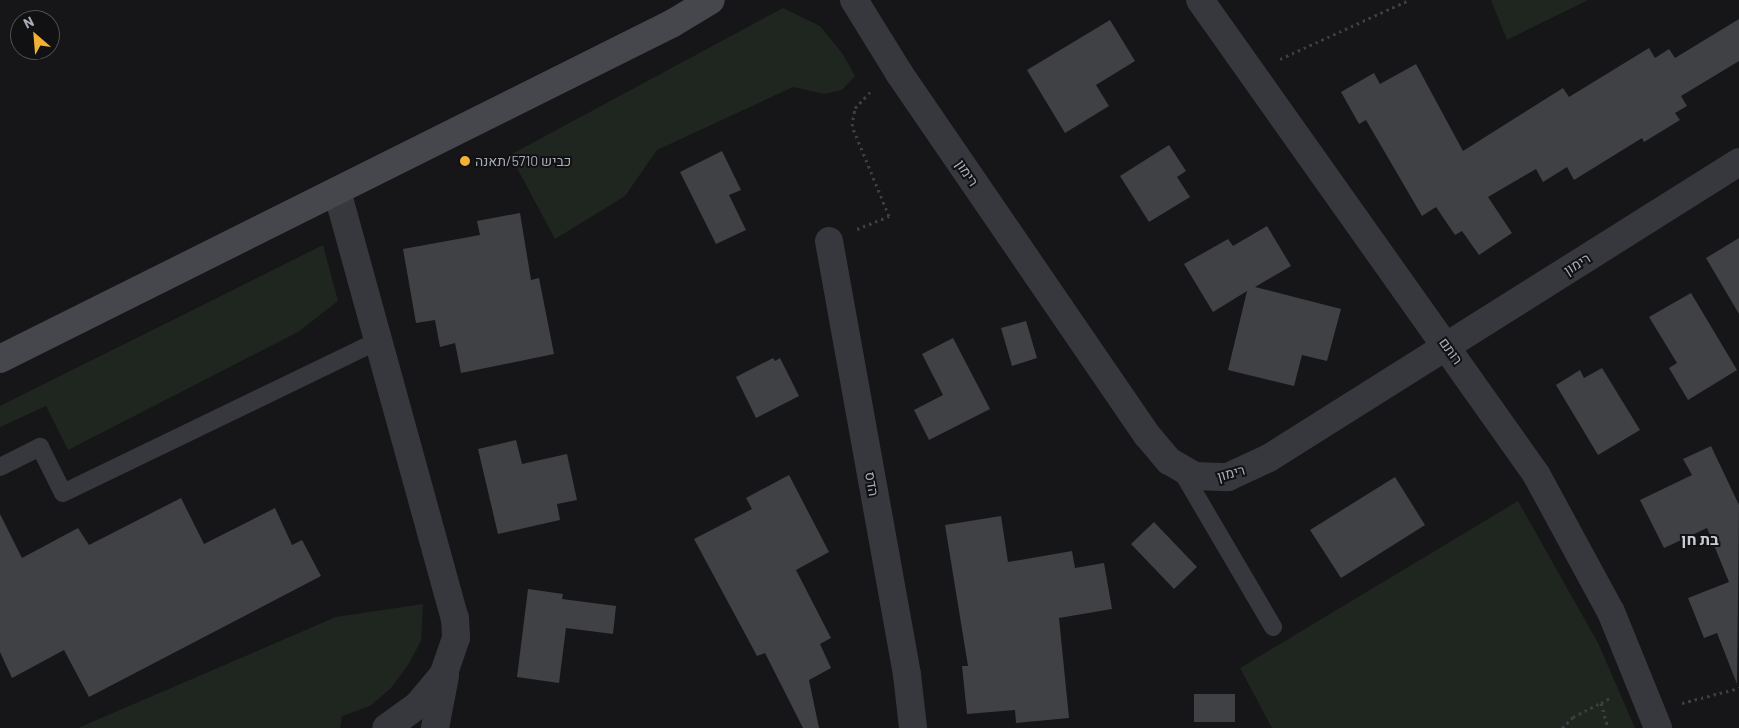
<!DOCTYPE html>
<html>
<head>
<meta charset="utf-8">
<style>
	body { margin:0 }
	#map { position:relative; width:1739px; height:728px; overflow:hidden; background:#161618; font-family:Barlow,Heebo,sans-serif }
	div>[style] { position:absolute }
	.green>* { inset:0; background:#1e261f }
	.building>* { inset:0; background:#404145 }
	.path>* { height:3px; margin-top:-1.5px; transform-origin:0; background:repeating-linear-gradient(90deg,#3d3f44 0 2.5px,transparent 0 6.5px) }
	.lane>* { height:18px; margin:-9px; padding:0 9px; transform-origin:9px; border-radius:9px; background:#37383d }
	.street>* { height:28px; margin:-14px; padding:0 14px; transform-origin:14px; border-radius:14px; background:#37383d }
	.secondary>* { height:28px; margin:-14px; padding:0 14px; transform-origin:14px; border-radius:14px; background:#45474d }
	.dots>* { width:14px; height:14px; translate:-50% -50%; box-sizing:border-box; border:2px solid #111113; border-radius:50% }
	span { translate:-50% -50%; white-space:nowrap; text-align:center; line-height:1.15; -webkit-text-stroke:4px #111113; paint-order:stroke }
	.poi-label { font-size:14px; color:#a8adb8 }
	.left { translate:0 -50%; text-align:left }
	.street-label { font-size:14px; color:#a8adb8 }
	.quarter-label { font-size:16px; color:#c9ccd4; font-weight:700 }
	.north { position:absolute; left:10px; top:10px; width:50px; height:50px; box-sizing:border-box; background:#111113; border:1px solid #4d4f55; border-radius:50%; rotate:333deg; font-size:14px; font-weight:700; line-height:20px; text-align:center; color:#a8adb8 }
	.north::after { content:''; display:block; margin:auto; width:18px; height:22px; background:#f2b134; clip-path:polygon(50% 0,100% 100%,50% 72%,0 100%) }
</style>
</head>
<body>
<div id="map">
	<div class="green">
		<div style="clip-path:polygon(1491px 0,1588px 0,1507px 40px)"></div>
		<div style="clip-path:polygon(783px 8px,820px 26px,842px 53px,855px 76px,842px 90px,824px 94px,793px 87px,657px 150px,625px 196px,555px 239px,510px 155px)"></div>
		<div style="clip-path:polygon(323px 245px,338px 301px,298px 332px,68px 450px,46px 406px,0 427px,0 406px)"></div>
		<div style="clip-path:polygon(1518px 501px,1598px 643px,1635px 728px,1272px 728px,1240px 668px)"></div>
		<div style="clip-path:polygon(423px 604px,421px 641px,408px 665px,391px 688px,370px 706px,342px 716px,340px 728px,78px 728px,336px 617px)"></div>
	</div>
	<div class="building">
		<div style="clip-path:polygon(1739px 19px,1739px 61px,1681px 96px,1687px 106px,1675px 113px,1680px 120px,1644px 142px,1642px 138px,1574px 180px,1567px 167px,1543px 182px,1536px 169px,1488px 197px,1512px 233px,1479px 255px,1462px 231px,1455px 235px,1436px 207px,1422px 216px,1366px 120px,1359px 124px,1341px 92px,1374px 73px,1380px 84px,1416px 64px,1463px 151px,1563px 88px,1569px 97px,1649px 48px,1655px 58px,1669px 49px,1675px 58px)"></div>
		<div style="clip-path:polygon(1110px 20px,1135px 61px,1096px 85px,1109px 106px,1065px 133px,1027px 70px)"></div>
		<div style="clip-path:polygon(1169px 145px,1186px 171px,1177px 177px,1190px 197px,1149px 222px,1120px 176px)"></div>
		<div style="clip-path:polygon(722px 151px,741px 190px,729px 195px,746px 230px,716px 244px,680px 172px)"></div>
		<div style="clip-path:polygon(520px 213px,531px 280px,539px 278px,554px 354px,461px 373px,455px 343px,440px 347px,435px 320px,416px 323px,403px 249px,480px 235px,477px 221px)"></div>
		<div style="clip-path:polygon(1267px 226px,1291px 266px,1255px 287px,1341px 309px,1327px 361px,1302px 355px,1294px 386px,1228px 370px,1247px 291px,1213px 312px,1184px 264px,1228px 239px,1233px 246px)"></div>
		<div style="clip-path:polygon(1739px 238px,1739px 314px,1706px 258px)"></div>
		<div style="clip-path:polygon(1691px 293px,1737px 370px,1688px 400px,1669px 368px,1677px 363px,1649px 317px)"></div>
		<div style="clip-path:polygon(1026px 321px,1037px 358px,1012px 366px,1001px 328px)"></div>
		<div style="clip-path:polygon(953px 338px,990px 409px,929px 440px,914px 410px,943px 395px,922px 354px)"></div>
		<div style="clip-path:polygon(773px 358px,775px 361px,780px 358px,799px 396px,756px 418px,736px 377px)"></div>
		<div style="clip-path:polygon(1602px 368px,1640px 430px,1598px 455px,1556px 385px,1580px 370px,1584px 378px)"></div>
		<div style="clip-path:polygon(516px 440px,522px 464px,567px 454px,577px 500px,557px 504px,560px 520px,498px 534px,478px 449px)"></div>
		<div style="clip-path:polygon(1711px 446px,1739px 505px,1737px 684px,1717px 633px,1704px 638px,1688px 598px,1729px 582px,1707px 528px,1664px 548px,1640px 500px,1692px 475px,1683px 459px)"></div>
		<div style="clip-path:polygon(789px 475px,829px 552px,796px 570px,831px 638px,820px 644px,831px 668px,809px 680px,819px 728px,803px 728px,765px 653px,757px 656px,694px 539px,752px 509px,746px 498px)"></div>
		<div style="clip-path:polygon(1395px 477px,1425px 525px,1341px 578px,1310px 530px)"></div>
		<div style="clip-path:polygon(181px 498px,204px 544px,275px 508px,292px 545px,302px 540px,321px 576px,89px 697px,64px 650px,12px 678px,0 652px,0 514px,22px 558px,78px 528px,89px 545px)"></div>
		<div style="clip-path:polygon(1001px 516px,1008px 562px,1072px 551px,1075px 568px,1104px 563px,1112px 609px,1059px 618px,1069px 718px,1016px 723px,1015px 710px,967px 714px,962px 666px,968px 666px,945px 525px)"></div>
		<div style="clip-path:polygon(1154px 522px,1197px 567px,1174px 589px,1131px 544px)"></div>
		<div style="clip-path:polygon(528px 589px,563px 594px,562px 599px,616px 606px,613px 634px,566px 628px,559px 683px,517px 677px)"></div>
		<div style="clip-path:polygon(1194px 694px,1235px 694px,1235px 722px,1194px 722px)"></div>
	</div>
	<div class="path">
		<div style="left:1280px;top:59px;width:142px;rotate:-24.6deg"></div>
		<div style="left:857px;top:229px;width:35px;rotate:-22deg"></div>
		<div style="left:889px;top:216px;width:97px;rotate:-112.3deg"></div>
		<div style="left:852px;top:126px;width:18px;rotate:-81deg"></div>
		<div style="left:855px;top:108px;width:23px;rotate:-47deg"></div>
		<div style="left:1601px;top:703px;width:13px;rotate:-29deg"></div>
		<div style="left:1682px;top:703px;width:59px;rotate:-14.7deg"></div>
		<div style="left:1562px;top:728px;width:16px;rotate:-45deg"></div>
		<div style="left:1573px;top:717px;width:31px;rotate:-27deg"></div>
		<div style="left:1601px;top:703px;width:26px;rotate:74deg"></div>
	</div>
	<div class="lane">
		<div style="left:0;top:467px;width:45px;rotate:-26.6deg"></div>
		<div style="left:40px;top:447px;width:51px;rotate:63.4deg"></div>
		<div style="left:63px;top:493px;width:351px;rotate:-25.8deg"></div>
		<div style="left:1181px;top:470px;width:182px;rotate:59.6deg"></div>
	</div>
	<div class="street">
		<div style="left:854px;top:0;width:86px;rotate:58.3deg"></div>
		<div style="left:899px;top:73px;width:439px;rotate:55.6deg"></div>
		<div style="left:1147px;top:435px;width:34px;rotate:50deg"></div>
		<div style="left:1169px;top:461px;width:30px;rotate:30deg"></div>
		<div style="left:1195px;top:476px;width:33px;rotate:2deg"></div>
		<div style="left:1228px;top:477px;width:45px;rotate:-24.9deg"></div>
		<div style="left:1269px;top:458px;width:555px;rotate:-32.2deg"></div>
		<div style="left:1200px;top:0;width:581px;rotate:54.67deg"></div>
		<div style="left:1536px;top:474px;width:157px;rotate:61.5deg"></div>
		<div style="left:1611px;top:612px;width:125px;rotate:67.9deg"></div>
		<div style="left:337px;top:191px;width:443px;rotate:74.6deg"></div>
		<div style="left:455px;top:618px;width:20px;rotate:87deg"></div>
		<div style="left:456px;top:638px;width:39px;rotate:109deg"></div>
		<div style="left:443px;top:675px;width:39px;rotate:130deg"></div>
		<div style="left:418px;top:705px;width:39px;rotate:144deg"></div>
		<div style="left:829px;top:241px;width:441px;rotate:79.8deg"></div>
		<div style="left:907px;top:675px;width:53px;rotate:83.5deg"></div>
		<div style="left:435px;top:728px;width:53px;rotate:-79.1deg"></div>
	</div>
	<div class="secondary">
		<div style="left:0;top:359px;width:752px;rotate:-26.53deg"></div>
		<div style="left:673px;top:23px;width:44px;rotate:-31.2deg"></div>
	</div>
	<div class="dots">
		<div style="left:465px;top:161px;background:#f2b134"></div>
	</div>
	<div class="poi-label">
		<span class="left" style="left:475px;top:161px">כביש 5710/תאנה</span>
	</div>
	<div class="street-label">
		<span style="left:967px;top:173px;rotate:56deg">רימון</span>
		<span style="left:1577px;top:264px;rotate:-32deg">רימון</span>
		<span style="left:1451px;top:351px;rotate:54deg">רותם</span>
		<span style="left:1231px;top:473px;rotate:-15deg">רימון</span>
		<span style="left:872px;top:484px;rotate:80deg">הדס</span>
	</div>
	<div class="quarter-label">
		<span style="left:1700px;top:539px">בת חן</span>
	</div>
	<div class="north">N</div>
</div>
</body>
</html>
